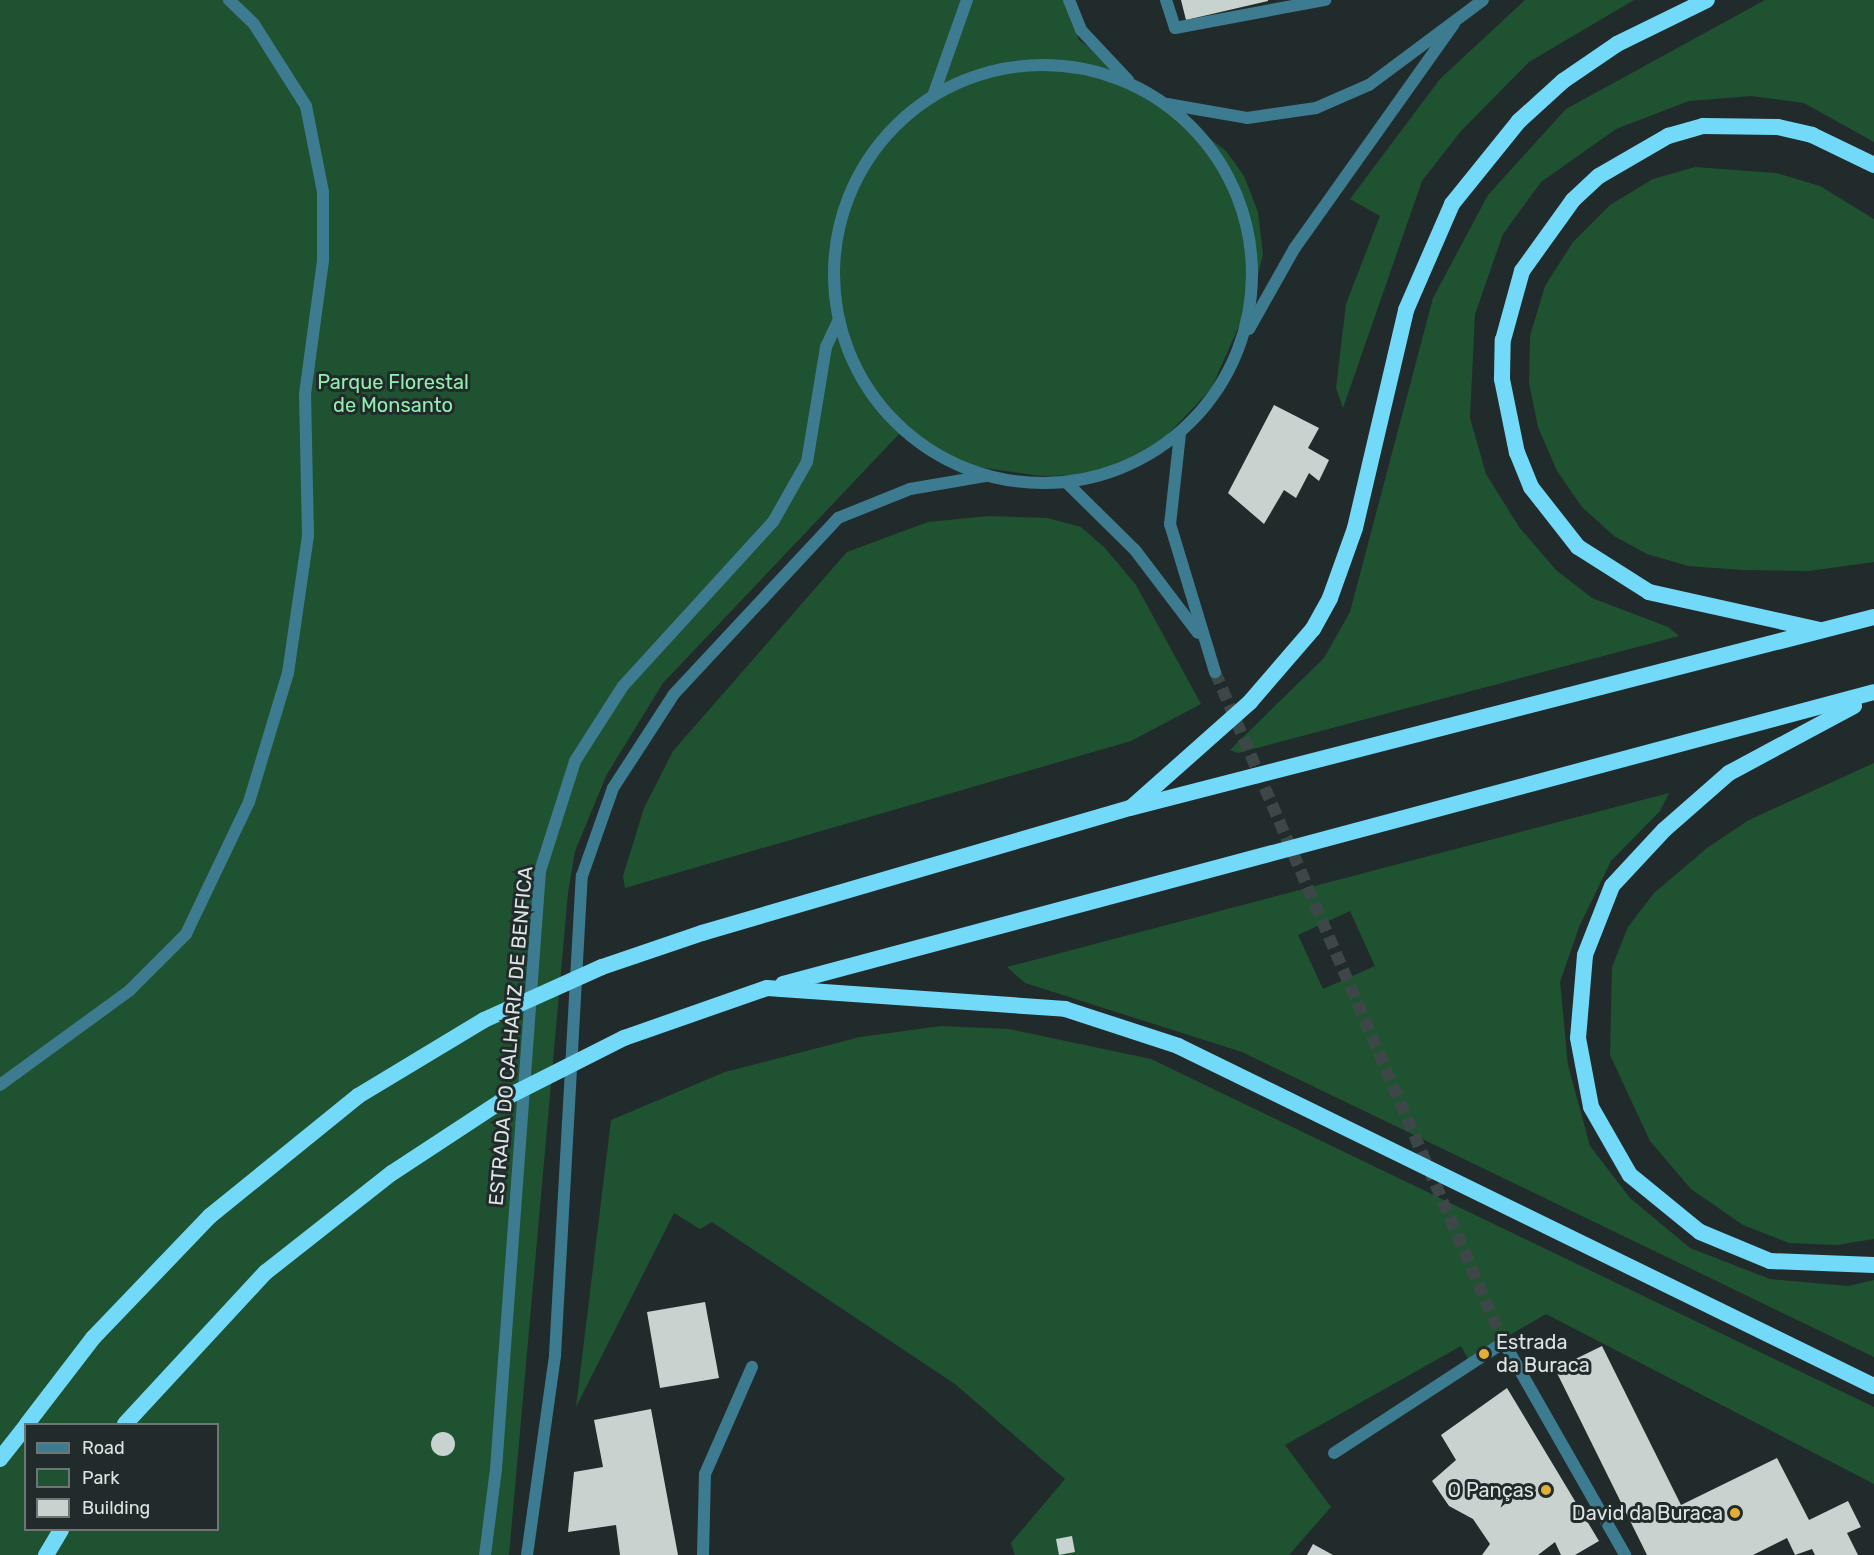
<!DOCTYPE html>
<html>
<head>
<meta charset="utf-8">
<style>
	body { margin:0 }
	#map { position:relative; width:1874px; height:1555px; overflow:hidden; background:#222b2b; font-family:Rubik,sans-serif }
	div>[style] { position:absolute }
	.green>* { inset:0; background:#1f5231 }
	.building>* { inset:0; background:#c8d2cf }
	.round { border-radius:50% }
	.tertiary-tunnel>* { height:12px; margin-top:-6px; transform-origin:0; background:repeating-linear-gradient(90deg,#3e4747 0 12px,transparent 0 18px) }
	.service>* { height:12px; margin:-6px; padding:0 6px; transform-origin:6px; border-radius:6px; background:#3d7c90 }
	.minor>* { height:12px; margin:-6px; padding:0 6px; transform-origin:6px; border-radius:6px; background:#3d7c90 }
	.tertiary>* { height:12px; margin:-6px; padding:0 6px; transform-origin:6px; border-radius:6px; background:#3d7c90 }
	.tertiary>.ring { margin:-6px; padding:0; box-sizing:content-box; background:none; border:12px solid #3d7c90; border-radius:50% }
	.trunk>* { height:16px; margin:-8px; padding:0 8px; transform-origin:8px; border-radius:8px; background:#72daf8 }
	.trunk-bridge>* { height:16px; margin:-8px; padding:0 8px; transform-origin:8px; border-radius:8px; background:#72daf8 }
	.dots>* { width:16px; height:16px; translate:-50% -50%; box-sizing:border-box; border:3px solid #222b2b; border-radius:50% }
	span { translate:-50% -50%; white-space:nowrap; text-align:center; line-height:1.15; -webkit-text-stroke:6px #222b2b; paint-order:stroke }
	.park-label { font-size:20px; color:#91eeac }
	.street-label { font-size:20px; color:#dee3e3 }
	.poi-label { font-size:20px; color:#dee3e3 }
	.left { translate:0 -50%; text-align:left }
	.right { translate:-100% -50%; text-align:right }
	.legend { position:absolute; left:24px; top:1423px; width:195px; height:108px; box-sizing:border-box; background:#222b2b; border:2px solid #6d7575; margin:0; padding:8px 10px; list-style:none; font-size:18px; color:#dee3e3 }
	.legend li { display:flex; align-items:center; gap:12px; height:30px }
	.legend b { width:30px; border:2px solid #6d7575 }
</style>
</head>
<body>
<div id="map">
	<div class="green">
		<div style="clip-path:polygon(evenodd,0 0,1064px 0,1079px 40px,1226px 151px,1244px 176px,1258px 212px,1263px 254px,1254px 292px,1211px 389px,1157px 446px,1122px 466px,1086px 475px,1041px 476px,957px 464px,900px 433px,663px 683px,607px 774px,575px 851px,568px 893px,509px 1555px,0 1555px,0 0,26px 1424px,218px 1424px,218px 1530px,26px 1530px,26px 1424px)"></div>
		<div style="clip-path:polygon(1525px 0,1634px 0,1529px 62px,1461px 131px,1422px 181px,1343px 408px,1336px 388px,1346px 304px,1380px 216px,1350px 199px,1440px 79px)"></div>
		<div style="clip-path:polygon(1765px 0,1874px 0,1874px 142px,1804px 103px,1751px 96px,1689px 101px,1616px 129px,1541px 182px,1503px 234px,1475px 314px,1470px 418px,1486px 474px,1519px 527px,1556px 570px,1592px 598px,1668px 627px,1679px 636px,1238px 753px,1230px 750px,1324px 658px,1350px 612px,1433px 298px,1488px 195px,1566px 109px)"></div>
		<div style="clip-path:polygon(1695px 167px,1776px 173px,1820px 186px,1874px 219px,1874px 562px,1809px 571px,1743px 570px,1688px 566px,1647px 554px,1614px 536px,1582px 507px,1557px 471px,1538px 427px,1529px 383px,1530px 336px,1545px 286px,1573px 242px,1610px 205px,1653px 179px)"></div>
		<div style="clip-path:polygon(989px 516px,1047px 518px,1081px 527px,1105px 548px,1136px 585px,1201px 704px,1131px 741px,625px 888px,623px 876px,644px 808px,673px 751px,847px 552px,928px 522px)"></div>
		<div style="clip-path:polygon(1874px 763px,1874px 1239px,1837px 1245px,1789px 1243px,1743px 1225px,1691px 1189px,1650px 1141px,1610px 1055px,1612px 967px,1628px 927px,1654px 893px,1707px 848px,1749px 820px)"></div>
		<div style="clip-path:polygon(evenodd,1669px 793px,1660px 811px,1611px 861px,1579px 927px,1560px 982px,1568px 1065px,1590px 1146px,1630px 1198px,1690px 1248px,1770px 1279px,1848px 1286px,1874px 1280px,1874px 1357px,1242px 1052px,1025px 983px,1007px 967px,1669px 793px,1350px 911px,1375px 966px,1323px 989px,1298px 935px,1350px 911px)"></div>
		<div style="clip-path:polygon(941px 1026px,1009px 1029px,1151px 1059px,1874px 1407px,1874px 1484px,1546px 1314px,1468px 1359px,1461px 1346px,1285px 1445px,1331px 1507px,1289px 1555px,1015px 1555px,1011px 1543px,1065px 1479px,955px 1384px,712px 1222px,700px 1229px,674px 1213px,576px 1407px,611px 1120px,725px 1072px,860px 1037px)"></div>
	</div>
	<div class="building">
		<div style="clip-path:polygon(1181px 0,1268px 0,1268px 1px,1186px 20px)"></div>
		<div style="clip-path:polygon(1274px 405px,1319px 428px,1308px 448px,1329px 460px,1319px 481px,1309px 473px,1296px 498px,1284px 490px,1264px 524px,1228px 493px)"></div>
		<div style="clip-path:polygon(705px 1302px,719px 1378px,660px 1388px,647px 1312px)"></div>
		<div style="clip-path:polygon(1602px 1346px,1681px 1505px,1777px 1458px,1809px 1520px,1848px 1501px,1861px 1527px,1847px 1533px,1858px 1555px,1815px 1555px,1812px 1549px,1795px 1555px,1787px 1538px,1753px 1555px,1647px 1555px,1555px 1369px)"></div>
		<div style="clip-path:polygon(1507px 1388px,1599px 1541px,1575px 1555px,1561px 1555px,1555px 1542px,1538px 1555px,1482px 1555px,1490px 1544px,1473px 1519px,1449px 1506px,1432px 1481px,1456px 1460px,1441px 1435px)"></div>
		<div style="clip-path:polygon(651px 1409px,678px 1555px,620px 1555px,616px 1525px,568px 1532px,574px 1472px,603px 1467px,594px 1420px)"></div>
		<div class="round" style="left:431px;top:1432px;width:24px;height:24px"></div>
		<div style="clip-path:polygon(1072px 1536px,1075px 1552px,1059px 1555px,1056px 1539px)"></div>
		<div style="clip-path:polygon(1313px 1544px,1333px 1555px,1307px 1555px)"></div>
	</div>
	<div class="tertiary-tunnel">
		<div style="left:1215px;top:672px;width:726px;rotate:66.72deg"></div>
	</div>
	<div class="service">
		<div style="left:1166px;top:0;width:29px;rotate:72deg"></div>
		<div style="left:1175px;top:28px;width:153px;rotate:-10.6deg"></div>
		<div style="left:1334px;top:1453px;width:203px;rotate:-33.1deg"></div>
	</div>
	<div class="minor">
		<div style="left:0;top:1085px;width:160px;rotate:-36.1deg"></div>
		<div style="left:129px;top:991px;width:81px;rotate:-45deg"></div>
		<div style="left:186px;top:934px;width:146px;rotate:-64.5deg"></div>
		<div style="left:249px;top:802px;width:135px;rotate:-73.2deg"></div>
		<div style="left:288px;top:673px;width:138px;rotate:-81.7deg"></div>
		<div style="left:308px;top:536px;width:142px;rotate:-91.2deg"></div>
		<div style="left:305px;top:394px;width:135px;rotate:-82.3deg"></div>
		<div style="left:323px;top:260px;width:68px;rotate:-90deg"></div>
		<div style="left:323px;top:192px;width:88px;rotate:-101.2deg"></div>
		<div style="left:306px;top:106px;width:97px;rotate:-122.4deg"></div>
		<div style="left:254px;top:24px;width:35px;rotate:-136deg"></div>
		<div style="left:485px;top:1555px;width:87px;rotate:-82.7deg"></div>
		<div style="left:496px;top:1469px;width:600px;rotate:-85.79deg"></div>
		<div style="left:540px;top:871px;width:115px;rotate:-72.3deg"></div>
		<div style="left:575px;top:761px;width:89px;rotate:-57.4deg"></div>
		<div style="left:623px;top:686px;width:222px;rotate:-47.6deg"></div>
		<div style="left:773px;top:522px;width:69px;rotate:-60.5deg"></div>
		<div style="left:807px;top:462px;width:117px;rotate:-80.6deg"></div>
		<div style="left:826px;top:347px;width:29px;rotate:-65deg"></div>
		<div style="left:527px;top:1555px;width:202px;rotate:-82deg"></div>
		<div style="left:555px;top:1355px;width:480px;rotate:-86.8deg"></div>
		<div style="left:582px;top:876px;width:93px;rotate:-70.6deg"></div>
		<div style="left:613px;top:788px;width:112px;rotate:-57deg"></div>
		<div style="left:674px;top:694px;width:241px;rotate:-47deg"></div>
		<div style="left:838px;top:518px;width:78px;rotate:-21.9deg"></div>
		<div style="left:910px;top:489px;width:76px;rotate:-9.8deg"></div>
		<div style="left:703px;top:1555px;width:81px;rotate:-88.6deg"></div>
		<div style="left:705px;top:1474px;width:117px;rotate:-66.3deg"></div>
	</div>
	<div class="tertiary">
		<div style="left:1069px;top:0;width:32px;rotate:68deg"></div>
		<div style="left:1081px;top:30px;width:69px;rotate:46.8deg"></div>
		<div class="ring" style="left:834px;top:65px;width:406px;height:406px"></div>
		<div style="left:933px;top:96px;width:102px;rotate:-70.5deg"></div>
		<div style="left:1167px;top:104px;width:81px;rotate:9.9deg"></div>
		<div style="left:1247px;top:118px;width:70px;rotate:-8.2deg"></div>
		<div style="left:1316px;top:108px;width:58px;rotate:-23.5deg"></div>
		<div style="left:1369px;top:85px;width:142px;rotate:-36.7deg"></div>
		<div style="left:1249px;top:329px;width:92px;rotate:-60.6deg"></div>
		<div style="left:1294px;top:249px;width:276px;rotate:-54.6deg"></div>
		<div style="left:1180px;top:434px;width:91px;rotate:96.3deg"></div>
		<div style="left:1170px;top:524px;width:155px;rotate:73.1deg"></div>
		<div style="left:1067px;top:483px;width:95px;rotate:44.6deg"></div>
		<div style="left:1135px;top:550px;width:104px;rotate:52.8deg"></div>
		<div style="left:1502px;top:1339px;width:249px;rotate:60.3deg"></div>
	</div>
	<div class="trunk">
		<div style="left:1820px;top:630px;width:175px;rotate:-167.5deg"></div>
		<div style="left:1649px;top:592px;width:84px;rotate:-147.6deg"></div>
		<div style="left:1578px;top:547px;width:76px;rotate:-128.1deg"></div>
		<div style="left:1531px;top:487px;width:37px;rotate:-112deg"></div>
		<div style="left:1517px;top:453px;width:76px;rotate:-101.5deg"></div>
		<div style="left:1502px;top:379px;width:39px;rotate:-89deg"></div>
		<div style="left:1503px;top:340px;width:72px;rotate:-74.6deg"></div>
		<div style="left:1522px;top:271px;width:87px;rotate:-54.3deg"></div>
		<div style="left:1573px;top:200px;width:35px;rotate:-43deg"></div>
		<div style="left:1599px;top:176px;width:80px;rotate:-30.1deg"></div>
		<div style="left:1668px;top:136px;width:36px;rotate:-16deg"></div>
		<div style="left:1703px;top:126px;width:75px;rotate:0.8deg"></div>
		<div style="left:1778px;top:127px;width:35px;rotate:13deg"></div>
		<div style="left:1812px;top:135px;width:69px;rotate:25.8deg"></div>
		<div style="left:1854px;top:706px;width:142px;rotate:151.8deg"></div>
		<div style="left:1729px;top:773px;width:86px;rotate:138.8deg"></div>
		<div style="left:1664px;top:830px;width:76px;rotate:132.9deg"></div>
		<div style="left:1612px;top:886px;width:74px;rotate:111.4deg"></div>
		<div style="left:1585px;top:955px;width:83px;rotate:94.8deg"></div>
		<div style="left:1578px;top:1038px;width:70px;rotate:79.3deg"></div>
		<div style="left:1591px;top:1107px;width:78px;rotate:60.2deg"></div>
		<div style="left:1630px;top:1175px;width:90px;rotate:39.2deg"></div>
		<div style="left:1700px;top:1232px;width:76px;rotate:22.5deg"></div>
		<div style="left:1770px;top:1261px;width:104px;rotate:2.2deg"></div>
		<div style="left:1133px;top:806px;width:157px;rotate:-41.6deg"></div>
		<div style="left:1250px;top:702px;width:96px;rotate:-49.2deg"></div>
		<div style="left:1313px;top:629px;width:35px;rotate:-61deg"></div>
		<div style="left:1330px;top:598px;width:74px;rotate:-70.3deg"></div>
		<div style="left:1355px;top:528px;width:224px;rotate:-76.8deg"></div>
		<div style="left:1406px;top:310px;width:116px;rotate:-66.5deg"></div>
		<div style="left:1452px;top:204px;width:107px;rotate:-51.1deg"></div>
		<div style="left:1519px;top:121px;width:59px;rotate:-42.3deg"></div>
		<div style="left:1563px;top:81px;width:65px;rotate:-34.4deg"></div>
		<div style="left:1617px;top:44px;width:100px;rotate:-26.1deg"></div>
		<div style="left:702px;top:933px;width:446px;rotate:-16.3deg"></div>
		<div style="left:1130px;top:808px;width:768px;rotate:-14.4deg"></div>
		<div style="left:783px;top:984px;width:1129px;rotate:-14.98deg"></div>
		<div style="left:767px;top:988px;width:299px;rotate:4deg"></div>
		<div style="left:1065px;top:1009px;width:119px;rotate:18.1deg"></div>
		<div style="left:1178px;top:1046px;width:775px;rotate:26.04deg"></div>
		<div style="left:27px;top:1424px;width:108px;rotate:-52.5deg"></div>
		<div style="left:93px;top:1338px;width:169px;rotate:-46.2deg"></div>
		<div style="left:210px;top:1216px;width:191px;rotate:-39deg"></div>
		<div style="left:125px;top:1424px;width:207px;rotate:-47.2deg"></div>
		<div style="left:266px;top:1272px;width:160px;rotate:-38.2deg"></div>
		<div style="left:0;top:1459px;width:42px;rotate:-51.8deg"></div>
		<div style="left:46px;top:1555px;width:29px;rotate:-59deg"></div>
	</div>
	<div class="trunk-bridge">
		<div style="left:358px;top:1096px;width:147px;rotate:-31.1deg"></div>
		<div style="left:484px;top:1020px;width:129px;rotate:-24.2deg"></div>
		<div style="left:602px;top:967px;width:106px;rotate:-18.8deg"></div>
		<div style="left:392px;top:1173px;width:140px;rotate:-33.3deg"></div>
		<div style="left:509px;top:1096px;width:129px;rotate:-26.8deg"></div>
		<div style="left:624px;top:1038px;width:151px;rotate:-19.3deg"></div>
	</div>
	<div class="dots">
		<div style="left:1484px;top:1354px;background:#e3ae35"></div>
		<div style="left:1546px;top:1490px;background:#e3ae35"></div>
		<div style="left:1735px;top:1513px;background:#e3ae35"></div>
	</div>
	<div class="park-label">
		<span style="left:393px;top:394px">Parque Florestal<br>de Monsanto</span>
	</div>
	<div class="street-label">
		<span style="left:511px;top:1036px;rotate:-85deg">ESTRADA DO CALHARIZ DE BENFICA</span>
	</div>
	<div class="poi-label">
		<span class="left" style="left:1496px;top:1354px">Estrada<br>da Buraca</span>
		<span class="right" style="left:1534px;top:1490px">O Panças</span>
		<span class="right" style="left:1723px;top:1513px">David da Buraca</span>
	</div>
	<ul class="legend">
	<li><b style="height:8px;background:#3d7c90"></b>Road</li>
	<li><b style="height:16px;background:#1f5231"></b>Park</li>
	<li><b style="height:16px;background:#c8d2cf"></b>Building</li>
	</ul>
</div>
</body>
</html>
